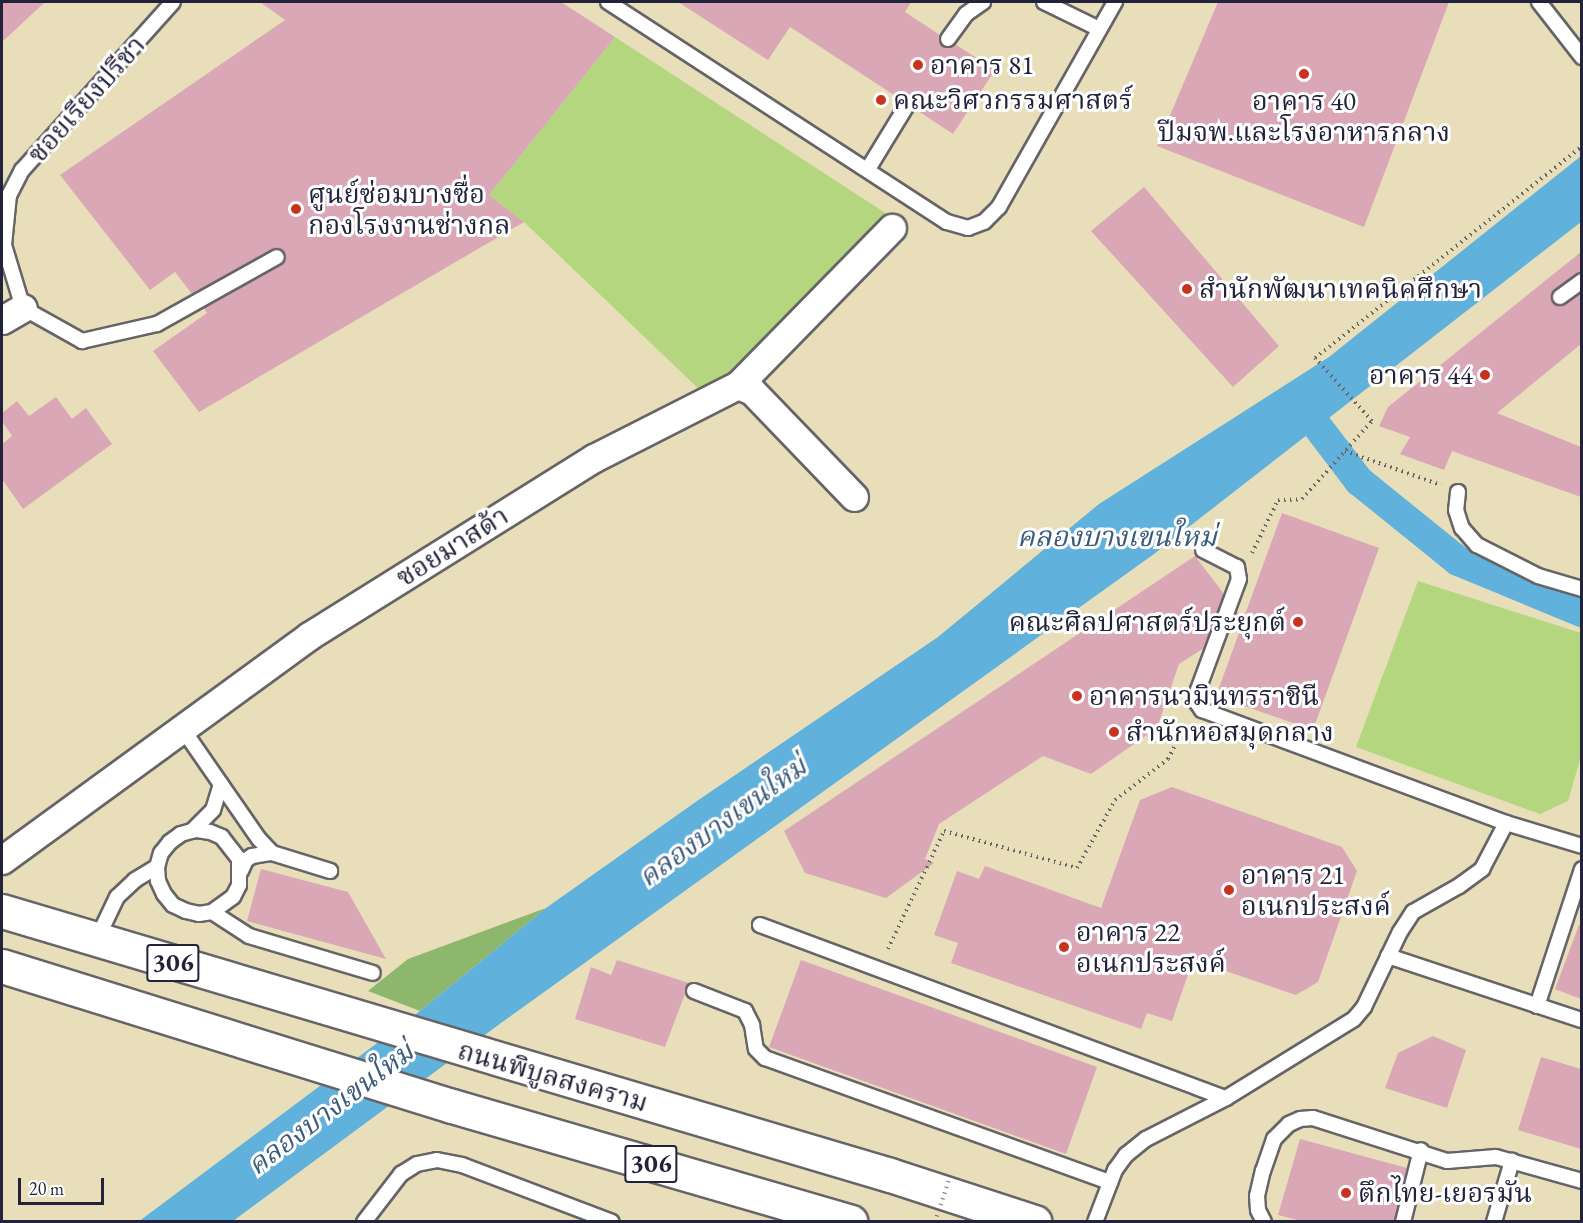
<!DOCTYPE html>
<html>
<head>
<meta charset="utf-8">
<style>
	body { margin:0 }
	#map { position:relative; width:1583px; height:1223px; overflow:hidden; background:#e8dfba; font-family:"EB Garamond","Noto Serif Thai",serif }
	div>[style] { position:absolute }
	.green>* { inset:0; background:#b3d67f }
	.forest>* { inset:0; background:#8eb76e }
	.water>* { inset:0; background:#60b1db }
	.canal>* { height:30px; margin:-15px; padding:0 15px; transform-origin:15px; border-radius:15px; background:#60b1db }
	.building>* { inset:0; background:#d9a7b5 }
	.path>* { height:4px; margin-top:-2px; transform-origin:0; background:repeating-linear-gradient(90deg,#676467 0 1.5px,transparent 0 6px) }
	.roads { filter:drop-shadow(2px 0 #676467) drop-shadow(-2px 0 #676467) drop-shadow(0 2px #676467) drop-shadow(0 -2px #676467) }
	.lane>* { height:14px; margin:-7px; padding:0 7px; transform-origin:7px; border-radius:7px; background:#fff }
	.street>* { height:27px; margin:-13.5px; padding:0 13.5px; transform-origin:13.5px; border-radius:13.5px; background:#fff }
	.primary>* { height:33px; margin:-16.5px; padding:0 16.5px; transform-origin:16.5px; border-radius:16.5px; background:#fff }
	.path-bridge>* { height:4px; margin-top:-2px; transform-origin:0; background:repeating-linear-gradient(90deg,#676467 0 1.5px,transparent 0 6px) }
	.dots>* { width:16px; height:16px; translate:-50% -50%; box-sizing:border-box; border:3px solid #fff; border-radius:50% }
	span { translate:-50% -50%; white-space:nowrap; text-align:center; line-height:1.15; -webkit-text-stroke:6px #fff; paint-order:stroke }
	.shield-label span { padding:2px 4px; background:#fff; border:2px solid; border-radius:4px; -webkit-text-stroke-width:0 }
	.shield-label { font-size:26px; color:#22223b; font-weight:700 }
	.poi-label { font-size:27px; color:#22223b }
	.left { translate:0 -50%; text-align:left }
	.right { translate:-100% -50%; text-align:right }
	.street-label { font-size:27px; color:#22223b }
	.water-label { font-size:28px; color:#3b5b7b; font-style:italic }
	.frame { position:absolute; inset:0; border:3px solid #22223b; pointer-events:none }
	.scale { position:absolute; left:18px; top:1178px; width:86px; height:27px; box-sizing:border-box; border:3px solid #22223b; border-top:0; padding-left:8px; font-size:18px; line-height:21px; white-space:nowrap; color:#22223b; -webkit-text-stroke:4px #fff; paint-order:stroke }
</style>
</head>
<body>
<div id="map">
	<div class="green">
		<div style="clip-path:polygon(615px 37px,890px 216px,737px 376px,702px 392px,524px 222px,489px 195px)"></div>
		<div style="clip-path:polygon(1418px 581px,1581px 633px,1581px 756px,1568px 801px,1540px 814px,1356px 747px)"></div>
	</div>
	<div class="forest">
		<div style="clip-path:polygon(546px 908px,420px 1011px,368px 991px,408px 959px)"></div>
	</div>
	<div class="water">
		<div style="clip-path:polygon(1581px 156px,1581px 222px,1154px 554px,501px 1023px,233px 1221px,138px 1222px,420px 1011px,546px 908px,697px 801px,938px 637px,1099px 504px,1329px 357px)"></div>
	</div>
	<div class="canal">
		<div style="left:1295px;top:397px;width:106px;rotate:52.7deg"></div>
		<div style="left:1359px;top:481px;width:127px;rotate:38.9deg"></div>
		<div style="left:1458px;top:561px;width:134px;rotate:22.4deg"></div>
	</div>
	<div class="building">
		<div style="clip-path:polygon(2px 2px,45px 2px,2px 42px)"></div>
		<div style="clip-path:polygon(260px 2px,561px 2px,615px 37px,489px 195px,524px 222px,199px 412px,153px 351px,207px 313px,204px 308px,282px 265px,286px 258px,285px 252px,278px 248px,273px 249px,192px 294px,175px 272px,150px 290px,60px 175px,285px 20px)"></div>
		<div style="clip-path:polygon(678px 2px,911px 2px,905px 12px,940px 35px,942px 46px,948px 48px,955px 44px,995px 70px,953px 134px,915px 109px,912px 98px,907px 96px,900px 99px,790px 27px,768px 60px)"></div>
		<div style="clip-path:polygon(1218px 2px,1449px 2px,1364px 227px,1157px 146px)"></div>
		<div style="clip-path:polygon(1144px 187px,1279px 346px,1233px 387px,1091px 231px)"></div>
		<div style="clip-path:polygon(1581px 252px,1581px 272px,1555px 290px,1551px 297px,1556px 305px,1562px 306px,1581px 293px,1581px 344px,1497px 413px,1581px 447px,1581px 497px,1452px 451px,1444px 470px,1400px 454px,1410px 437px,1379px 426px,1388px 407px)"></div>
		<div style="clip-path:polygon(56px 397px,72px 419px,86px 408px,112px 444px,23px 509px,2px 479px,2px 444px,12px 436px,2px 421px,2px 413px,17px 401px,29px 416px)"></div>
		<div style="clip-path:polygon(1282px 513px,1379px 548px,1313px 730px,1216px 696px,1243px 622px,1229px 631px,1237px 611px,1243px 620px)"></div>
		<div style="clip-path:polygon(1195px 556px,1224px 594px,1204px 648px,1179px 664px,1157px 728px,1091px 774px,1043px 756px,939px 824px,925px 859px,934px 863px,886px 898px,805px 873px,784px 831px)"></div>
		<div style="clip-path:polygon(1172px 787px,1342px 847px,1357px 871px,1318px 982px,1296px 995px,1193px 960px,1172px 1021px,1147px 1013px,1141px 1029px,951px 963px,958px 943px,934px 935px,957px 871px,979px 879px,985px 866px,1101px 908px,1140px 800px)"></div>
		<div style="clip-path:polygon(261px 869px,348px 892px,386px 959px,247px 921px)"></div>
		<div style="clip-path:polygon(1579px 925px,1581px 925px,1581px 999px,1555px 989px)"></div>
		<div style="clip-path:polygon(617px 960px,689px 983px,665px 1047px,575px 1019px,591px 967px,611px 975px)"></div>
		<div style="clip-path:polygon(801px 960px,1097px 1067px,1066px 1154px,769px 1047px)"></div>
		<div style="clip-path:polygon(1433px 1036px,1466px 1050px,1447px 1108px,1385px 1088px,1398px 1053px)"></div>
		<div style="clip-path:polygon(1541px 1057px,1581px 1069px,1581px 1149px,1518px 1130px)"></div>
		<div style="clip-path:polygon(1300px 1139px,1407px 1168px,1394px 1221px,1301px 1221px,1278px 1215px)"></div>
	</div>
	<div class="path">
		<div style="left:1345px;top:451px;width:102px;rotate:19.5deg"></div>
		<div style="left:1252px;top:553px;width:59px;rotate:-63.9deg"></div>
		<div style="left:1278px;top:500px;width:24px;rotate:-2deg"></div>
		<div style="left:1302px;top:499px;width:105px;rotate:-48.1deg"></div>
		<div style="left:1372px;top:421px;width:85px;rotate:-132.1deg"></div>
		<div style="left:1315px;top:358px;width:341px;rotate:-38.4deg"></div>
		<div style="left:888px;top:949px;width:131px;rotate:-64.6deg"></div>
		<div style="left:944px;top:831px;width:138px;rotate:15.5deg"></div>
		<div style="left:1077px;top:868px;width:78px;rotate:-60.8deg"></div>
		<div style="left:1115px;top:800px;width:67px;rotate:-37.7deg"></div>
		<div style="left:1168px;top:759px;width:41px;rotate:-62.2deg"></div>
	</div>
	<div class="roads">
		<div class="lane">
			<div style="left:173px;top:2px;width:226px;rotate:131.9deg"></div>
			<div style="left:22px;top:170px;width:28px;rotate:117deg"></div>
			<div style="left:9px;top:195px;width:50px;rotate:95.7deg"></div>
			<div style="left:4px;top:245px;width:66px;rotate:73.2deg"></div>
			<div style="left:23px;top:308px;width:68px;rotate:29.2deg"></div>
			<div style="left:82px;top:341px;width:77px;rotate:-12.8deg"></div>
			<div style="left:157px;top:324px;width:137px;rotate:-29.2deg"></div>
			<div style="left:608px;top:2px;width:404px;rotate:33deg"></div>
			<div style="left:947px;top:222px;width:22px;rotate:16deg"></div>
			<div style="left:968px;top:228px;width:17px;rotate:-21deg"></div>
			<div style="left:984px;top:222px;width:21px;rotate:-45deg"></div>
			<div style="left:999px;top:207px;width:236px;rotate:-60.5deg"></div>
			<div style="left:1044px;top:2px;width:61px;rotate:26.1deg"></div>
			<div style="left:1539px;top:2px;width:70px;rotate:52deg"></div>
			<div style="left:948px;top:39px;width:31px;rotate:-54deg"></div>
			<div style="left:966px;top:14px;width:21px;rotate:-35deg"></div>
			<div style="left:868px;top:169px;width:75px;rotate:-58.6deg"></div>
			<div style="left:1560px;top:297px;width:27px;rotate:-36deg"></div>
			<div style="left:1458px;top:492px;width:18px;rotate:96deg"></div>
			<div style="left:1456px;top:510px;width:19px;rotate:72deg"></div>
			<div style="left:1462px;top:528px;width:23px;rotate:49deg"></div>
			<div style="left:1477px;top:545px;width:68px;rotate:26.9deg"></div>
			<div style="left:1538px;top:576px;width:46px;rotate:16.5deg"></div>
			<div style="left:1203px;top:550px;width:38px;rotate:27deg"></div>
			<div style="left:1237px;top:567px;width:12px;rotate:81deg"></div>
			<div style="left:1239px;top:579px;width:118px;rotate:110.3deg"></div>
			<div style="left:1198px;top:690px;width:13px;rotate:94deg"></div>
			<div style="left:1197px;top:703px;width:9px;rotate:54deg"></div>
			<div style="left:1202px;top:710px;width:324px;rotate:20.4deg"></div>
			<div style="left:1506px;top:823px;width:79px;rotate:16.8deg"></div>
			<div style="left:182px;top:728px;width:135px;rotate:55.3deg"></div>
			<div style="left:259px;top:839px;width:19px;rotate:47deg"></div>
			<div style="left:272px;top:853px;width:61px;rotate:17.2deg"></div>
			<div style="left:192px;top:831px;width:30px;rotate:-45deg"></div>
			<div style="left:213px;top:810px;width:27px;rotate:-73deg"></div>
			<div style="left:241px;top:871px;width:12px;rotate:-66deg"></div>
			<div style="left:246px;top:860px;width:7px;rotate:-34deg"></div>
			<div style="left:252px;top:856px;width:20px;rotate:-9deg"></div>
			<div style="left:212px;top:912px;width:26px;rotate:-36deg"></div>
			<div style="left:233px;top:897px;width:13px;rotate:-63deg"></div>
			<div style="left:239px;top:885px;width:26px;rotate:-90deg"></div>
			<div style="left:239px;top:859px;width:28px;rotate:-128deg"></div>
			<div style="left:222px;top:837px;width:13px;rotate:-157deg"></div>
			<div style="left:210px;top:832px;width:15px;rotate:-172deg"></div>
			<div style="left:195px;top:830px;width:15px;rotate:164deg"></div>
			<div style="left:181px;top:834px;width:14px;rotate:144deg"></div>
			<div style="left:170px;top:842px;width:14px;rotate:129deg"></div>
			<div style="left:161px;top:853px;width:15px;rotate:106deg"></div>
			<div style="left:157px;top:867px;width:14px;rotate:86deg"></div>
			<div style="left:158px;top:881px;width:14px;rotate:65deg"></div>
			<div style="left:164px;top:894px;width:14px;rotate:51deg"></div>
			<div style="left:173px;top:905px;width:14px;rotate:25deg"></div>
			<div style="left:186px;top:911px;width:13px;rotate:13deg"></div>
			<div style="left:199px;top:914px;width:13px;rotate:-9deg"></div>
			<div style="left:212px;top:912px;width:44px;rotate:33deg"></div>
			<div style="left:249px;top:936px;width:129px;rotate:16.6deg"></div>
			<div style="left:760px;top:925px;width:497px;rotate:20.4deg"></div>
			<div style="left:97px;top:939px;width:47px;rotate:-64.5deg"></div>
			<div style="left:117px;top:897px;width:25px;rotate:-43deg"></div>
			<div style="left:135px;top:880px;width:26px;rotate:-31deg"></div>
			<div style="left:1388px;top:956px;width:204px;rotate:18.3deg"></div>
			<div style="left:694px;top:991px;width:55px;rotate:21.4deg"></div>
			<div style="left:745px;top:1011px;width:16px;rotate:63deg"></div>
			<div style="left:752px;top:1025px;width:24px;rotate:81deg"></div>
			<div style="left:756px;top:1049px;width:13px;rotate:45deg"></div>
			<div style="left:765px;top:1058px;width:367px;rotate:19.8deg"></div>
			<div style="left:1537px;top:1006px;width:144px;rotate:-71.8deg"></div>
			<div style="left:364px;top:1222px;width:61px;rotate:-52.4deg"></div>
			<div style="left:401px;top:1174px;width:19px;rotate:-32deg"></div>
			<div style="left:417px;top:1164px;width:20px;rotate:-11deg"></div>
			<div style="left:437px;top:1160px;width:25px;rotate:11deg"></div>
			<div style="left:462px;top:1165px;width:160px;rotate:20.8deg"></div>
			<div style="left:1095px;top:1222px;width:56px;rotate:-69deg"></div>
			<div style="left:1115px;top:1170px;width:19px;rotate:-54deg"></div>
			<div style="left:1126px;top:1155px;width:26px;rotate:-39deg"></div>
			<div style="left:1146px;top:1139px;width:90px;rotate:-27.1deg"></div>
			<div style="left:1226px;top:1098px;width:150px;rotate:-31.7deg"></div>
			<div style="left:1354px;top:1019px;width:16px;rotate:-50deg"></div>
			<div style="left:1364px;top:1007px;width:83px;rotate:-64.4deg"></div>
			<div style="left:1400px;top:932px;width:24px;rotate:-57deg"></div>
			<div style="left:1413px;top:912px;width:53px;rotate:-29.5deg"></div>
			<div style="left:1459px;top:886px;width:29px;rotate:-36deg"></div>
			<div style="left:1482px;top:869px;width:52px;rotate:-62.4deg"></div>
			<div style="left:1264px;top:1222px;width:13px;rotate:-117deg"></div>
			<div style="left:1258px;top:1210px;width:14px;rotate:-94deg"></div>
			<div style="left:1257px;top:1196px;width:26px;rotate:-77deg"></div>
			<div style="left:1263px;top:1171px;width:34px;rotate:-71deg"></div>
			<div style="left:1274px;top:1139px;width:21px;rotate:-45deg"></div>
			<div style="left:1289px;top:1124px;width:12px;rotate:-24deg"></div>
			<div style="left:1300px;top:1119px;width:13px;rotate:-4deg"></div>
			<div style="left:1313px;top:1118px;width:141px;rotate:17.8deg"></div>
			<div style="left:1447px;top:1161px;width:49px;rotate:-4.7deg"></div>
			<div style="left:1496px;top:1157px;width:89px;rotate:15.6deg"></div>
			<div style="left:1403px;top:1222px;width:74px;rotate:-76deg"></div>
			<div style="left:1494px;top:1222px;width:64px;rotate:-73.6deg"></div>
		</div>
		<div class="street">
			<div style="left:2px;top:320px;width:24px;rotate:-30deg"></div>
			<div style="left:738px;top:385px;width:15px;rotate:23deg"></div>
			<div style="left:752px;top:391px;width:147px;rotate:46.1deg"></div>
			<div style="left:2px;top:860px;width:380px;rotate:-36.1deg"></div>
			<div style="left:309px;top:636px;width:336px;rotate:-32deg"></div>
			<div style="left:594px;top:458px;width:161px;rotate:-26.9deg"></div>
			<div style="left:738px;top:385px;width:220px;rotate:-45.6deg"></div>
		</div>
		<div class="primary">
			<div style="left:2px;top:911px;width:926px;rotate:16.56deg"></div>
			<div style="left:890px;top:1175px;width:152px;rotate:18deg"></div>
			<div style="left:2px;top:966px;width:471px;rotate:17.3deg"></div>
			<div style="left:452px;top:1106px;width:415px;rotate:16.2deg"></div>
		</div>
	</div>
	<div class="path-bridge">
		<div style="left:935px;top:1222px;width:44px;rotate:-71.6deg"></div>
	</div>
	<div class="dots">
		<div style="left:918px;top:65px;background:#c8321e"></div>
		<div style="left:1304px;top:74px;background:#c8321e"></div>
		<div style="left:881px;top:100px;background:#c8321e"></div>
		<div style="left:296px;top:209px;background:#c8321e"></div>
		<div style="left:1187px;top:289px;background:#c8321e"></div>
		<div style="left:1485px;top:375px;background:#c8321e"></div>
		<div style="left:1298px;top:622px;background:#c8321e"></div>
		<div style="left:1077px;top:696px;background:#c8321e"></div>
		<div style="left:1114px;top:732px;background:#c8321e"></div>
		<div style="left:1229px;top:890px;background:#c8321e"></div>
		<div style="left:1064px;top:947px;background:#c8321e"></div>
		<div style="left:1346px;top:1193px;background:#c8321e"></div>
	</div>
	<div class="shield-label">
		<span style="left:173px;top:963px">306</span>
		<span style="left:651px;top:1164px">306</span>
	</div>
	<div class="poi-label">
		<span class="left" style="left:930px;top:65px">อาคาร 81</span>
		<span class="left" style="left:893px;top:100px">คณะวิศวกรรมศาสตร์</span>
		<span style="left:1304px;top:116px">อาคาร 40<br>ปีมจพ.และโรงอาหารกลาง</span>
		<span class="left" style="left:308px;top:209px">ศูนย์ซ่อมบางซื่อ<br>กองโรงงานช่างกล</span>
		<span class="left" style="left:1199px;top:289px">สำนักพัฒนาเทคนิคศึกษา</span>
		<span class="right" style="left:1473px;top:375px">อาคาร 44</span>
		<span class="right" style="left:1286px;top:622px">คณะศิลปศาสตร์ประยุกต์</span>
		<span class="left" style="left:1089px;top:696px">อาคารนวมินทรราชินี</span>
		<span class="left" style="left:1126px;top:732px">สำนักหอสมุดกลาง</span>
		<span class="left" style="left:1241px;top:890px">อาคาร 21<br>อเนกประสงค์</span>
		<span class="left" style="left:1076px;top:947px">อาคาร 22<br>อเนกประสงค์</span>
		<span class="left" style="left:1358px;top:1193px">ตึกไทย-เยอรมัน</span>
	</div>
	<div class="street-label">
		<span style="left:86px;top:99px;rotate:-48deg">ซอยเรียงปรีชา</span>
		<span style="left:452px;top:546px;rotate:-32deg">ซอยมาสด้า</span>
		<span style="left:553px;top:1076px;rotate:16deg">ถนนพิบูลสงคราม</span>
	</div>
	<div class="water-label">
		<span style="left:1117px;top:536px">คลองบางเขนใหม่</span>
		<span style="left:722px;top:821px;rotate:-36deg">คลองบางเขนใหม่</span>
		<span style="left:330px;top:1108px;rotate:-37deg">คลองบางเขนใหม่</span>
	</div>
	<div class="frame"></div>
	<div class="scale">20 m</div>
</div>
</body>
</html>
